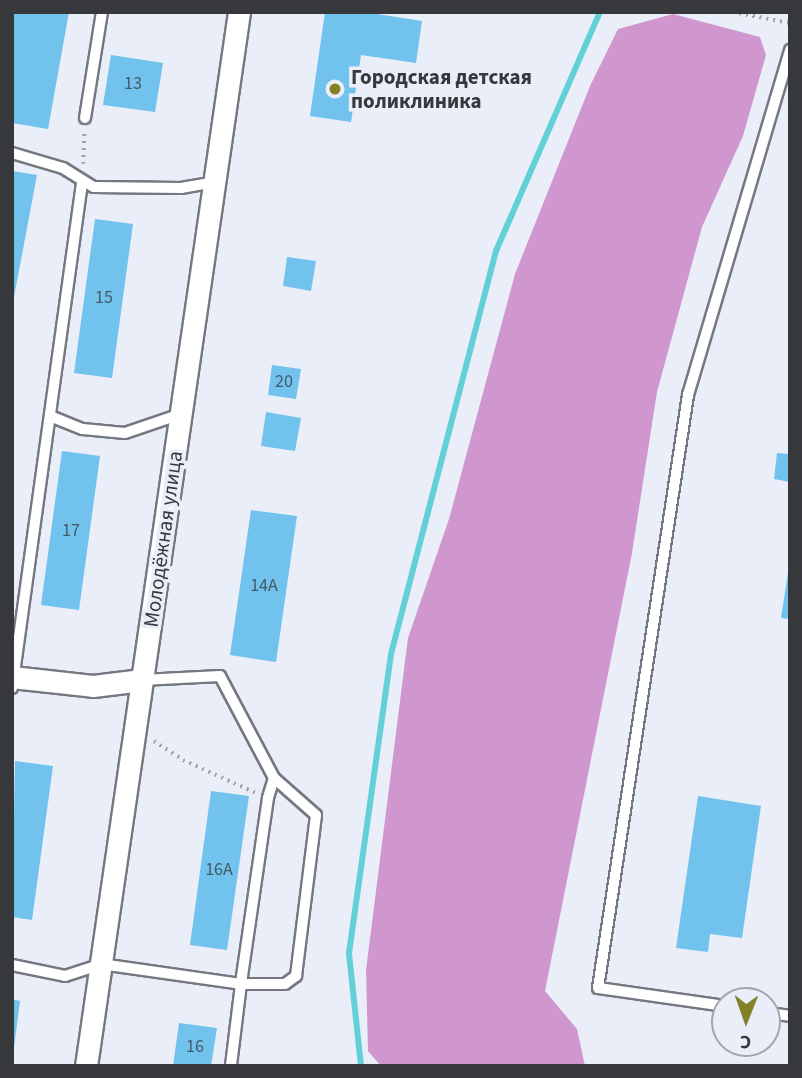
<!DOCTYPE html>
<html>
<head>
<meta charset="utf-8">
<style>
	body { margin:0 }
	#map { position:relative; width:802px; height:1078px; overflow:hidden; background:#eaeef8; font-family:"Source Sans 3",sans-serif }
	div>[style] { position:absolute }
	.forest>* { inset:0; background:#d097cf }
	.stream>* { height:6px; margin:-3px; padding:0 3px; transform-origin:3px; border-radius:3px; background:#63d0d8 }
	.building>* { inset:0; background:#71c2ed }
	.path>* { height:3.5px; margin-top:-1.75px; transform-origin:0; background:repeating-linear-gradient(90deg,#a0a3aa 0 2px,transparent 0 7px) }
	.roads { filter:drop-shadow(2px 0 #747880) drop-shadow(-2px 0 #747880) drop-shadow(0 2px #747880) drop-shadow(0 -2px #747880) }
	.lane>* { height:10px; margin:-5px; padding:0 5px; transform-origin:5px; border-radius:5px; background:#fff }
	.street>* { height:21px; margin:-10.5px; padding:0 10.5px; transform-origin:10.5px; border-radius:10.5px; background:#fff }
	.dots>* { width:19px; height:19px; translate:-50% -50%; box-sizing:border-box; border:4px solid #eaeef8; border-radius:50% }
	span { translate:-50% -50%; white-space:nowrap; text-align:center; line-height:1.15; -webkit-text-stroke:7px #eaeef8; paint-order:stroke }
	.number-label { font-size:18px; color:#455a68 }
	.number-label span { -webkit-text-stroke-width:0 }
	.poi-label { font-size:21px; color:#36383b; font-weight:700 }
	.left { translate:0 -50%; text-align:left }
	.street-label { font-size:21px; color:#36383b }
	.frame { position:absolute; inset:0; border:14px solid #36383b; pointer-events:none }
	.north { position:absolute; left:711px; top:987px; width:70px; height:70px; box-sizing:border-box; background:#eaeef8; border:2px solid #a2a5ac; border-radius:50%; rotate:181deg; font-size:19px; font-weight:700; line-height:28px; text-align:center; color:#36383b }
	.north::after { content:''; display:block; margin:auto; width:24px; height:32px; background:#838028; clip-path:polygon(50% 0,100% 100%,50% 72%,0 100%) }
</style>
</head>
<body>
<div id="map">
	<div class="forest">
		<div style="clip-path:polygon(673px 14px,760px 37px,766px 55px,743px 136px,702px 227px,657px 392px,632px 553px,545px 991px,577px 1029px,585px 1066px,381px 1066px,368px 1051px,366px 970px,408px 638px,449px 519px,515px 274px,590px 86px,618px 29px)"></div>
	</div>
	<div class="stream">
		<div style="left:361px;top:1066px;width:114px;rotate:-96.1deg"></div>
		<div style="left:349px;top:953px;width:302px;rotate:-82deg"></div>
		<div style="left:391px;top:654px;width:416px;rotate:-75.4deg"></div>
		<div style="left:496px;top:251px;width:261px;rotate:-66.5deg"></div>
	</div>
	<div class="building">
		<div style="clip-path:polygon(12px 12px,69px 12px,48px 129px,12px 123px)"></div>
		<div style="clip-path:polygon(325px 12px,364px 12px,422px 21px,416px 63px,361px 55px,351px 122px,310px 116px)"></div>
		<div style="clip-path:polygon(111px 55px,163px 63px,155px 112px,103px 105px)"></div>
		<div style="clip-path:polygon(12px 171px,37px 175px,14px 297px,12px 297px)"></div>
		<div style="clip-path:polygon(95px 219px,133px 224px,112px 378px,74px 373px)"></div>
		<div style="clip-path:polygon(287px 257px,316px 261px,311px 291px,283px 286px)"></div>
		<div style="clip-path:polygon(272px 365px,301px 369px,296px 399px,268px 395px)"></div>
		<div style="clip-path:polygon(266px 412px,301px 418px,295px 451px,261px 446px)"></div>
		<div style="clip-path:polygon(62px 451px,100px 456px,79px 610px,41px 605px)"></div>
		<div style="clip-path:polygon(777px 453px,790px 454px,790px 482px,774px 479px)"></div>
		<div style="clip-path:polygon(251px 510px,297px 516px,276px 662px,230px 655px)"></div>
		<div style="clip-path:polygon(790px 560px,790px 619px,781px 618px)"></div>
		<div style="clip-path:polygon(15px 761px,53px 766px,32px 920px,12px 917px)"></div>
		<div style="clip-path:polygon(211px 791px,249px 796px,227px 950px,190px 945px)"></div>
		<div style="clip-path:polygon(698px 796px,761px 806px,742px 938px,710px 934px,708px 952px,676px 948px)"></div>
		<div style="clip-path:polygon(12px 999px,20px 1001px,14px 1048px,12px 1047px)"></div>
		<div style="clip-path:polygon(179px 1023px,217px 1028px,211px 1066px,173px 1066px)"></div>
	</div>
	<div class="path">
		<div style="left:732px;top:12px;width:59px;rotate:10.7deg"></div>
		<div style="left:83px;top:164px;width:31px;rotate:-88deg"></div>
		<div style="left:154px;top:741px;width:35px;rotate:33deg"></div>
		<div style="left:183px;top:760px;width:80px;rotate:24.3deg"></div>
	</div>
	<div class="roads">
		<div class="lane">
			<div style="left:85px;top:118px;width:107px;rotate:-80.9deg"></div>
			<div style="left:12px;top:153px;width:53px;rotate:16.4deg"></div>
			<div style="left:63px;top:168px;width:36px;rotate:32deg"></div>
			<div style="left:94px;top:187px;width:87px;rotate:0.7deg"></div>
			<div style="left:181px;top:188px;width:34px;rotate:-10deg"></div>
			<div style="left:50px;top:416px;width:35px;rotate:22deg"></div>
			<div style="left:83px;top:429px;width:42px;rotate:5.4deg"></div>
			<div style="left:125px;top:433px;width:59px;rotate:-18.7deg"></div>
			<div style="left:142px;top:680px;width:78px;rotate:-2.9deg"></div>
			<div style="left:220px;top:676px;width:115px;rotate:62.1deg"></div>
			<div style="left:12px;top:688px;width:510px;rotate:-82.11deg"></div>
			<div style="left:12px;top:965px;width:54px;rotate:11.7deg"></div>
			<div style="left:65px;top:976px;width:38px;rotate:-18deg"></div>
			<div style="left:101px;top:964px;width:141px;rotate:8.1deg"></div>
			<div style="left:241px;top:984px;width:44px"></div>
			<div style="left:285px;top:984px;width:14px;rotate:-36deg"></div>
			<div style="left:296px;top:976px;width:162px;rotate:-82.9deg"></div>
			<div style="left:316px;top:815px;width:56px;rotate:-138.6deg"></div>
			<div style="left:274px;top:778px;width:21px;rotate:107deg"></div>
			<div style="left:268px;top:798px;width:188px;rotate:98.3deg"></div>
			<div style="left:241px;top:984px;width:83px;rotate:97deg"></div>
			<div style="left:725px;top:1006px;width:128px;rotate:-171.9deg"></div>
			<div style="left:598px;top:988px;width:600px;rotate:-81.37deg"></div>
			<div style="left:688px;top:395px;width:360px;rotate:-73.5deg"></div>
			<div style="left:767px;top:1013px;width:23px;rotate:7deg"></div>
		</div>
		<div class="street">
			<div style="left:12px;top:677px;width:81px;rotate:6.3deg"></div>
			<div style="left:93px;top:686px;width:49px;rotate:-7deg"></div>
			<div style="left:86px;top:1066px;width:1065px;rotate:-81.74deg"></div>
		</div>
	</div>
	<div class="dots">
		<div style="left:335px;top:89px;background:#838028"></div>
	</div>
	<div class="number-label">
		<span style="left:133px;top:84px">13</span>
		<span style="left:104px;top:298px">15</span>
		<span style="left:284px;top:382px">20</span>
		<span style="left:71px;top:531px">17</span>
		<span style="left:264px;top:586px">14А</span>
		<span style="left:219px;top:870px">16А</span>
		<span style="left:195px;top:1047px">16</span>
	</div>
	<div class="poi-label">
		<span class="left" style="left:351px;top:89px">Городская детская<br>поликлиника</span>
	</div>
	<div class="street-label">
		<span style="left:163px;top:539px;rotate:-82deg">Молодёжная улица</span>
	</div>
	<div class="frame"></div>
	<div class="north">С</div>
</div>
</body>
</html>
